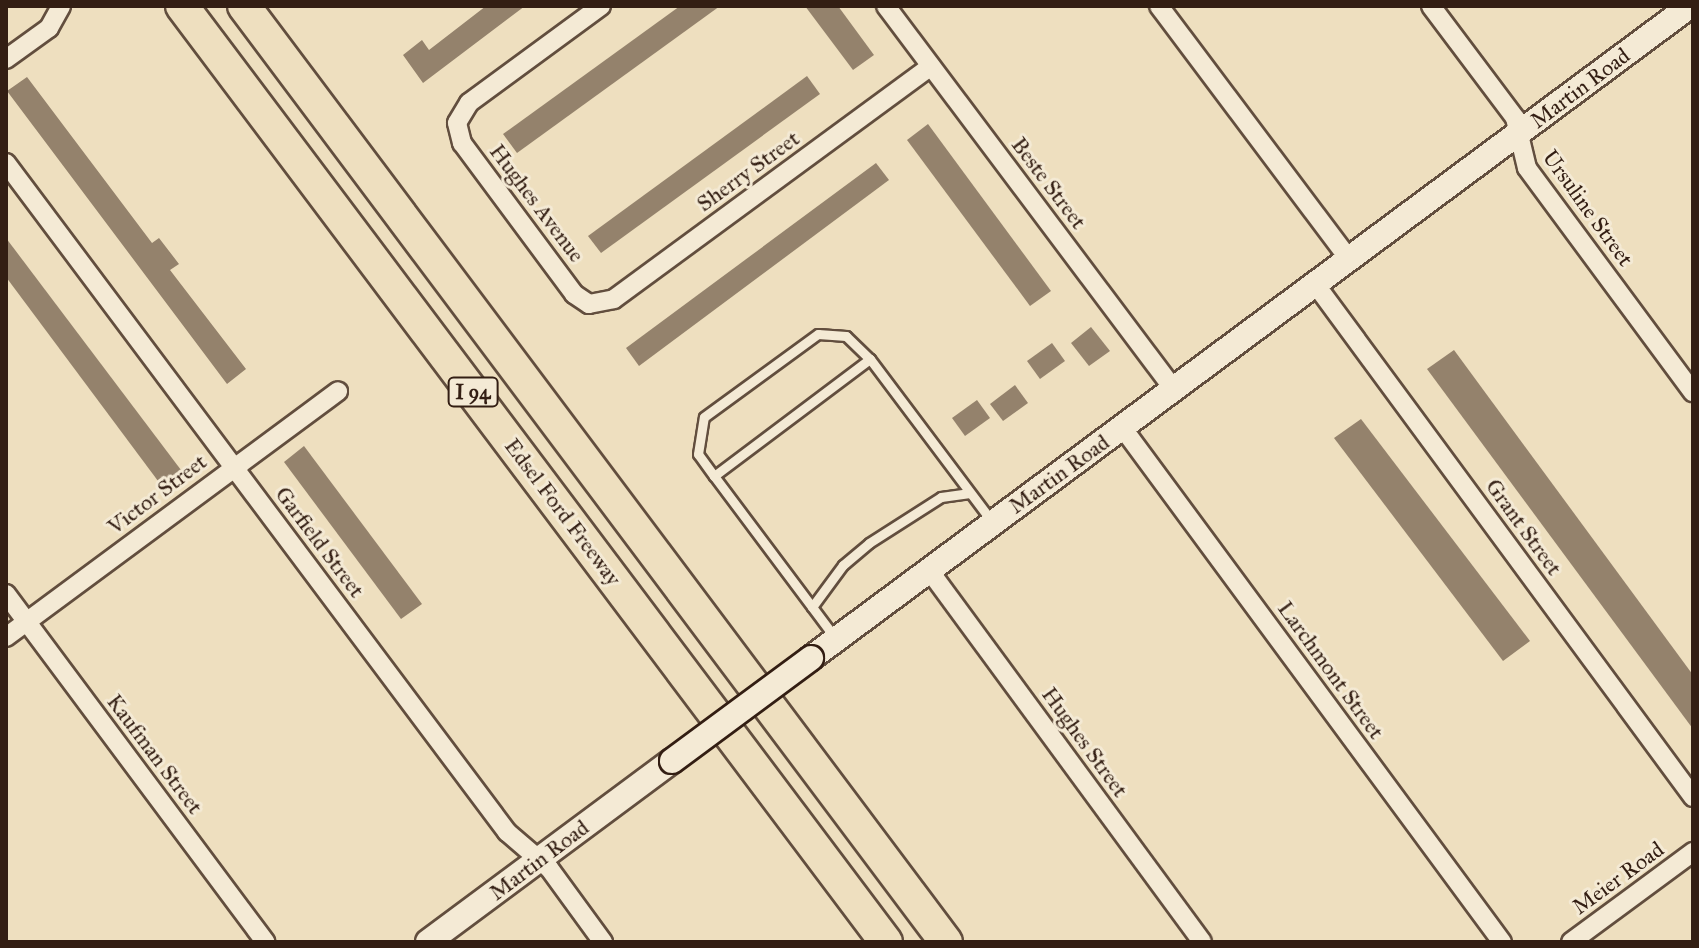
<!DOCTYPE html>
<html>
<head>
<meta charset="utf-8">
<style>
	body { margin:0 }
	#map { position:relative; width:1699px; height:948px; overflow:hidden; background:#eedfbf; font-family:"IM FELL Great Primer",serif }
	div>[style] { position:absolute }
	.building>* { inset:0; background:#94826c }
	.roads { filter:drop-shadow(2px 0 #624e3e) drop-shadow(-2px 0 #624e3e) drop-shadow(0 2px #624e3e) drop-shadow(0 -2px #624e3e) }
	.lane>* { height:9px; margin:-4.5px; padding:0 4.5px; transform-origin:4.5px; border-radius:4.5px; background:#f4ead5 }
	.street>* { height:18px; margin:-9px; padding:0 9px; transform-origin:9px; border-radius:9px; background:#f4ead5 }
	.secondary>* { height:24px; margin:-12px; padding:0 12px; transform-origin:12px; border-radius:12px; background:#f4ead5 }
	.highway>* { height:32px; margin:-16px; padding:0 16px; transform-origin:16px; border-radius:16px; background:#eedfbf }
	.bridges { filter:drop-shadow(2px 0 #331e13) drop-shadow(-2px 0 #331e13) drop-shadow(0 2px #331e13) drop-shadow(0 -2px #331e13) }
	.secondary-bridge>* { height:24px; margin:-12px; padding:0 12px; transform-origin:12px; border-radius:12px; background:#f4ead5 }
	span { translate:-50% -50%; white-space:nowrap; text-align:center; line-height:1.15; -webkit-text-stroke:6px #f4ead5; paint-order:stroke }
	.shield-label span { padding:2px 6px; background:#f4ead5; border:2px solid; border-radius:6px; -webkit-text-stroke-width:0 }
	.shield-label { font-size:20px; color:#331e13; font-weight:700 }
	.street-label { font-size:22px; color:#331e13 }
	.frame { position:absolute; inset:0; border:8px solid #331e13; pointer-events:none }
</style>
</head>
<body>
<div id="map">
	<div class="building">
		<div style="clip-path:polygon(486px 6px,525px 6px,423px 83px,403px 55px,422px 40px,429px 50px)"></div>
		<div style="clip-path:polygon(680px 6px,720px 6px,517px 153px,503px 134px)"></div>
		<div style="clip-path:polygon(805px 6px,838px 6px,874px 55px,853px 70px)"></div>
		<div style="clip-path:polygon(807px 76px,820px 94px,601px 253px,588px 236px)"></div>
		<div style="clip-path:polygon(27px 77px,152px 243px,159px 238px,179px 264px,170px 270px,246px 369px,227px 384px,7px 91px)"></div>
		<div style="clip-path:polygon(928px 124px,1051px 291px,1030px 306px,907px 140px)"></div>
		<div style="clip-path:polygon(876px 163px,889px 180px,639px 366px,626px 348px)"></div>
		<div style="clip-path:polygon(6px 238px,181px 470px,161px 485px,6px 277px)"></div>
		<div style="clip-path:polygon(1091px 327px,1110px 351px,1089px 366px,1071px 343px)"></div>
		<div style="clip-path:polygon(1052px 343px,1065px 361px,1040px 379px,1027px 361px)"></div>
		<div style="clip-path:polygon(1454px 350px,1693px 675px,1693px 729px,1427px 369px)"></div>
		<div style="clip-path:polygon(1015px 385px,1028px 403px,1003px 421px,990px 404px)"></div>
		<div style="clip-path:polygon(977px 400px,990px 418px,965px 436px,952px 418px)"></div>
		<div style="clip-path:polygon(1361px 419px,1530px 641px,1503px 661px,1334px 438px)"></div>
		<div style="clip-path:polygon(304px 446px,422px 604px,401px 619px,284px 462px)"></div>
	</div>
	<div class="roads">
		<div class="lane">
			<div style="left:714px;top:476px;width:27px;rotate:-126deg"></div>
			<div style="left:698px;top:454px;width:37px;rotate:-81deg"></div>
			<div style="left:704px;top:417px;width:141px;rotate:-36.1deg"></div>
			<div style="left:818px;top:334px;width:28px;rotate:4deg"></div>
			<div style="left:846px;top:336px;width:33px;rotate:44deg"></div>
			<div style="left:812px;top:607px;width:52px;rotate:-53.6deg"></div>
			<div style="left:843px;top:565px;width:34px;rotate:-40deg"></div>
			<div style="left:869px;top:543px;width:85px;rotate:-32.6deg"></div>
			<div style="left:941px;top:497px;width:29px;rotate:-8deg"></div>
			<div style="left:836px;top:639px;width:204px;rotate:-126.8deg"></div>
			<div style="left:714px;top:476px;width:195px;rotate:-36.9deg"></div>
			<div style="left:870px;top:359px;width:201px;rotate:53.1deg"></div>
		</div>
		<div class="street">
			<div style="left:601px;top:6px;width:164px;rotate:143.7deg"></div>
			<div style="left:469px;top:103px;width:23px;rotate:121deg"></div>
			<div style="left:457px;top:123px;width:21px;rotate:76deg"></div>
			<div style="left:462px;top:143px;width:188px;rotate:53.4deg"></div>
			<div style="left:574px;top:294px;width:18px;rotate:34deg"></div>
			<div style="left:589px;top:304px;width:25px;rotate:-11deg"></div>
			<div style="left:614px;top:299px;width:393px;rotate:-36.3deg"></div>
			<div style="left:886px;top:6px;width:479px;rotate:53.1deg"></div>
			<div style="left:1159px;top:6px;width:318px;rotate:53.1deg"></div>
			<div style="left:1431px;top:6px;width:140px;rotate:53.1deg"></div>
			<div style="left:1515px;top:118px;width:51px;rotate:76.5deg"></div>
			<div style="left:1527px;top:168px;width:279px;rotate:53.5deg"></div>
			<div style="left:6px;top:59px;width:53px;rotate:-35.8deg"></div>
			<div style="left:49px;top:28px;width:25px;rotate:-61deg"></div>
			<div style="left:6px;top:163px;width:836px;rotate:53.17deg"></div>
			<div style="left:507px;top:832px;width:55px;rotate:40.6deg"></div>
			<div style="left:549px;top:868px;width:92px;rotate:53.9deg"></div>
			<div style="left:1316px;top:285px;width:636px;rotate:53.63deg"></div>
			<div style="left:1122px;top:427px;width:640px;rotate:53.58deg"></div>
			<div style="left:929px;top:570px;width:461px;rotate:53.7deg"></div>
			<div style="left:6px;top:594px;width:434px;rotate:53.3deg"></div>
			<div style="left:6px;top:637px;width:413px;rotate:-36.5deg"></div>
			<div style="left:1571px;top:942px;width:152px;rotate:-36.4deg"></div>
		</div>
		<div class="secondary">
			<div style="left:811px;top:658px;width:1094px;rotate:-36.57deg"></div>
			<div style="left:428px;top:942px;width:304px;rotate:-36.6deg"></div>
		</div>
		<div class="highway">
			<div style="left:182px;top:6px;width:1171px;rotate:53.05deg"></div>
			<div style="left:244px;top:6px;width:1170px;rotate:53.13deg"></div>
		</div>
	</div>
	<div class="bridges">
		<div class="secondary-bridge">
			<div style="left:672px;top:761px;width:173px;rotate:-36.5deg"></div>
		</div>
	</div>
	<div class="shield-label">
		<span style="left:473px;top:392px">I 94</span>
	</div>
	<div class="street-label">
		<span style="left:1580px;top:88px;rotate:-37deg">Martin Road</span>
		<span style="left:748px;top:171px;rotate:-36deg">Sherry Street</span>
		<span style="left:1049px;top:183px;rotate:53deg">Beste Street</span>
		<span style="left:537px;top:203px;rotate:53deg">Hughes Avenue</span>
		<span style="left:1588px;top:208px;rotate:54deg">Ursuline Street</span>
		<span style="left:1059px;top:474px;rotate:-36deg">Martin Road</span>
		<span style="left:157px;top:494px;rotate:-37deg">Victor Street</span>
		<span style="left:563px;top:512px;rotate:53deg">Edsel Ford Freeway</span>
		<span style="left:1524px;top:527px;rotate:54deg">Grant Street</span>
		<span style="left:320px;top:542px;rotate:53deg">Garfield Street</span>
		<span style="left:1331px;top:670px;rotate:54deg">Larchmont Street</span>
		<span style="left:1085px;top:742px;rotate:54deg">Hughes Street</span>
		<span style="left:155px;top:754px;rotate:53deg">Kaufman Street</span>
		<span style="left:539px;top:860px;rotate:-37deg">Martin Road</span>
		<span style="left:1618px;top:878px;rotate:-36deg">Meier Road</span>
	</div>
	<div class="frame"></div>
</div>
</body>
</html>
